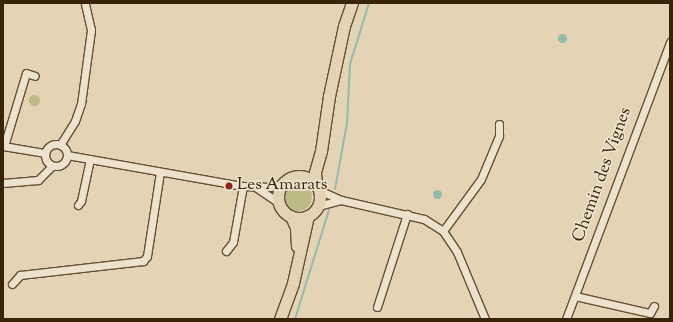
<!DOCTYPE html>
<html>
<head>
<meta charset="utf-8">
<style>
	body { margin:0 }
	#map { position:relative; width:673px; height:322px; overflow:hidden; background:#e4d3b4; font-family:"Sorts Mill Goudy",serif }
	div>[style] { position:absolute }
	.green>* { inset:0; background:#bcba87 }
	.round { border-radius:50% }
	.water>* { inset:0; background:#96b9a9 }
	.stream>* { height:2px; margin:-1px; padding:0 1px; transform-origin:1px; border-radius:1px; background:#96b9a9 }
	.roads { filter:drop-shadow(1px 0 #645032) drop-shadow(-1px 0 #645032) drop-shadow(0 1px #645032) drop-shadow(0 -1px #645032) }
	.street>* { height:7px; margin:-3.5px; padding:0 3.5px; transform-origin:3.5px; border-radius:3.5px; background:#ede2ce }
	.street>.ring { margin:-3.5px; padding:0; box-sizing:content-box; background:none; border:7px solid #ede2ce; border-radius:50% }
	.primary>* { height:11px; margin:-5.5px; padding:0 5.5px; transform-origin:5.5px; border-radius:5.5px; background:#e4d3b4 }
	.primary>.ring { margin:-5.5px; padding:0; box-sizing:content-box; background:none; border:11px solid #e4d3b4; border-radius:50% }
	.dots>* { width:11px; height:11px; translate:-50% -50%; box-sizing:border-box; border:2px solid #ede2ce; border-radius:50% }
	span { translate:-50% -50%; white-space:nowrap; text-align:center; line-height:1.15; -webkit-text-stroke:3.5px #ede2ce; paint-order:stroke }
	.street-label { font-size:17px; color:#392407 }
	.poi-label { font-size:17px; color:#392407 }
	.left { translate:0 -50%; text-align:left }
	.frame { position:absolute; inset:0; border:4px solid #392407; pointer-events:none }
</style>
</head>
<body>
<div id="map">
	<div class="green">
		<div class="round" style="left:28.5px;top:94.5px;width:11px;height:11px"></div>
		<div class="round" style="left:284px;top:183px;width:28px;height:28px"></div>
	</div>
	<div class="water">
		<div class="round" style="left:557.5px;top:33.5px;width:9px;height:9px"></div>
		<div class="round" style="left:432.5px;top:189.5px;width:9px;height:9px"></div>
	</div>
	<div class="stream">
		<div style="left:335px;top:189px;width:67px;rotate:-79.7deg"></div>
		<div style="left:347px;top:123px;width:59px;rotate:-87.1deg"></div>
		<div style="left:350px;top:64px;width:64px;rotate:-72.7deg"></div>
		<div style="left:295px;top:319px;width:114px;rotate:-72.7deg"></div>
	</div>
	<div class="roads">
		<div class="street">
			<div class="ring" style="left:45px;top:144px;width:15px;height:15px"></div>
			<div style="left:60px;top:145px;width:28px;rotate:-58deg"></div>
			<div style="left:75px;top:121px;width:18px;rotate:-71deg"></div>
			<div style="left:81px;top:104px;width:75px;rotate:-82.3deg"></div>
			<div style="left:91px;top:30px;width:28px;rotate:-103deg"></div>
			<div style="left:3px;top:146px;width:43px;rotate:9.5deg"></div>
			<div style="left:4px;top:146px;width:76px;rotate:-73.2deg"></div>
			<div style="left:26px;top:73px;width:9px;rotate:18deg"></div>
			<div style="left:67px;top:155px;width:179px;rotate:10deg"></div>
			<div style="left:243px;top:186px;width:27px;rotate:2deg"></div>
			<div style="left:270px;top:187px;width:12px;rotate:-14deg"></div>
			<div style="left:3px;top:183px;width:35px;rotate:-5deg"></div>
			<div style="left:38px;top:180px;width:20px;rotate:-45deg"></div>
			<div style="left:257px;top:188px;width:25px;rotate:34deg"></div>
			<div style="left:341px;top:200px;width:85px;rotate:12.9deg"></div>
			<div style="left:424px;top:219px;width:22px;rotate:32deg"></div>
			<div style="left:443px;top:231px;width:25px;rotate:56deg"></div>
			<div style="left:457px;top:252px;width:73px;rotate:67.3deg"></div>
			<div style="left:78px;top:205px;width:5px;rotate:-53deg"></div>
			<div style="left:81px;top:201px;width:43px;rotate:-77.9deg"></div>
			<div style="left:318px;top:206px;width:24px;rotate:-15deg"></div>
			<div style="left:341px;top:200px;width:24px;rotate:-156deg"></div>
			<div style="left:443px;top:231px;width:64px;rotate:-53.8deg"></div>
			<div style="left:481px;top:179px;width:47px;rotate:-67.3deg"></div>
			<div style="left:499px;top:136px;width:12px;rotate:-90deg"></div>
			<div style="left:226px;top:251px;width:11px;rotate:-52deg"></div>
			<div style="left:233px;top:242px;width:57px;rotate:-79.9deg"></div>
			<div style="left:12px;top:284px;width:12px;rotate:-48deg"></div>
			<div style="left:20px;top:275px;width:124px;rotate:-6.5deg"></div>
			<div style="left:143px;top:261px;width:6px;rotate:-51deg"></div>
			<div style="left:147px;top:256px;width:85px;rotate:-81.2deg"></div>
			<div style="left:575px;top:296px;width:77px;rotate:12.8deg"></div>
			<div style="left:650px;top:313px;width:8px;rotate:-60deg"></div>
			<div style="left:377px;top:307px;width:98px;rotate:-72.1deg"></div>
			<div style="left:566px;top:319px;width:296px;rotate:-69.4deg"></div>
		</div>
		<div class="primary">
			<div class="ring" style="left:278px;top:176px;width:31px;height:31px"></div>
			<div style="left:316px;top:184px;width:12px;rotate:-95deg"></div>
			<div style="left:315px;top:172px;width:22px;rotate:-74deg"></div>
			<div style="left:321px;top:151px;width:56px;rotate:-81.7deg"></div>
			<div style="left:329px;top:96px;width:72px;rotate:-77.9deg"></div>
			<div style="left:344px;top:26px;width:24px;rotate:-71deg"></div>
			<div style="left:291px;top:216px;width:13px;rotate:67deg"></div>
			<div style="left:296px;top:228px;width:18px;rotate:87deg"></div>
			<div style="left:280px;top:319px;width:38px;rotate:-70deg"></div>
			<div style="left:293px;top:283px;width:69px;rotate:-77.4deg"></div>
		</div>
	</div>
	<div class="dots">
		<div style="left:229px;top:186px;background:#8f2418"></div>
	</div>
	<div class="street-label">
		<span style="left:603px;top:175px;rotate:-70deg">Chemin des Vignes</span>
	</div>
	<div class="poi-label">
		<span class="left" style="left:237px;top:186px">Les Amarats</span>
	</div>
	<div class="frame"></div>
</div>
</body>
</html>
